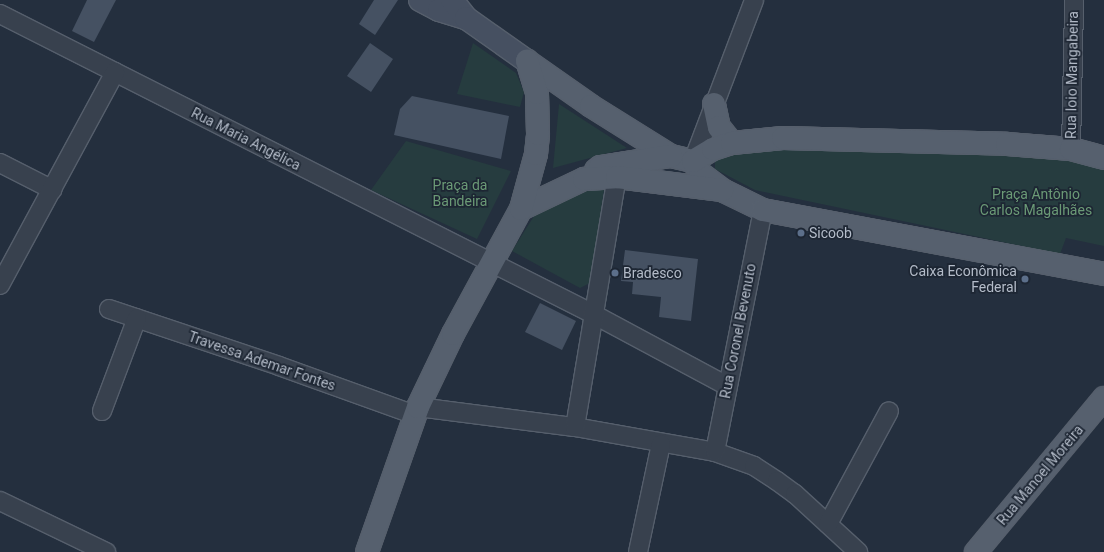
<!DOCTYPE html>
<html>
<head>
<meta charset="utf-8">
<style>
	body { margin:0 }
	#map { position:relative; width:1104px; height:552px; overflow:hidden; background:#242f3e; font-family:Roboto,sans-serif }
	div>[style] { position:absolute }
	.green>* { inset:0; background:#263c3f }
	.building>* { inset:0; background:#455162 }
	.roads { filter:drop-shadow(1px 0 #565f6c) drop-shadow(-1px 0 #565f6c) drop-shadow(0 1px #565f6c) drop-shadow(0 -1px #565f6c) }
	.street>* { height:18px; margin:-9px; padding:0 9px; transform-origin:9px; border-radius:9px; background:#38414e }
	.secondary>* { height:22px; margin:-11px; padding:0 11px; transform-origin:11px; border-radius:11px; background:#465061 }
	.primary>* { height:22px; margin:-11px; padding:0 11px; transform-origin:11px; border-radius:11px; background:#56606e }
	.dots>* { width:11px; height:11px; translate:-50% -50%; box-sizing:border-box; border:2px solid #1d2633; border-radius:50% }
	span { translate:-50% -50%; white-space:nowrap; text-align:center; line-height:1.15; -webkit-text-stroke:3.5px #1d2633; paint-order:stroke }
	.street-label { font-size:14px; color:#b4bcc9 }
	.park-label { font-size:14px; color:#6b9a76 }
	.poi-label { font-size:14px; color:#b4bcc9 }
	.left { translate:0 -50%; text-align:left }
	.right { translate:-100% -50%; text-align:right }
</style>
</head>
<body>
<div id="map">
	<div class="green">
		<div style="clip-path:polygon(473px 43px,516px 73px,524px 92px,520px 107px,457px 94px)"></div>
		<div style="clip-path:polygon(559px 104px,627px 148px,553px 168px)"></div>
		<div style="clip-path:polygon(406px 141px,511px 171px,477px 239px,371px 190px)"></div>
		<div style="clip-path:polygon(787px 145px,1064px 157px,1104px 167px,1104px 246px,1066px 238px,1060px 254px,755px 190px,715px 169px,715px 158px)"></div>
		<div style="clip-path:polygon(592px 185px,604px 190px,590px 283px,580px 288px,512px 251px,534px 216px)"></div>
	</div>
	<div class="building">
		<div style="clip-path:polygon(87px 0,116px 0,94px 42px,72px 31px)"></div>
		<div style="clip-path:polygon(374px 0,398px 0,375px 35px,359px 24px)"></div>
		<div style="clip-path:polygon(370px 43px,393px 59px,371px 92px,347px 76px)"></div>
		<div style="clip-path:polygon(412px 96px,509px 116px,501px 159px,394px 135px,400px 109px)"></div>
		<div style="clip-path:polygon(625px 250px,698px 259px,691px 321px,659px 317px,661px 297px,632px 294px,633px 282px,621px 281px)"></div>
		<div style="clip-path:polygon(540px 303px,576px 321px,562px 350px,525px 332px)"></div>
	</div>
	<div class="roads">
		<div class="street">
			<div style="left:0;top:14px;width:665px;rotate:26.83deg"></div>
			<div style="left:593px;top:314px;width:152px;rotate:28.2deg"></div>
			<div style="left:1071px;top:149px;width:149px;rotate:-88.8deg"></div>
			<div style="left:693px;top:161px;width:172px;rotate:-69.2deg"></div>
			<div style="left:0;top:163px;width:59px;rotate:27deg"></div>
			<div style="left:0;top:285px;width:242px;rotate:-61.6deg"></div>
			<div style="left:109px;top:309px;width:179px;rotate:18.5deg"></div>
			<div style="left:279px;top:366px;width:145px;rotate:19.8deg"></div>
			<div style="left:418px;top:407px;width:158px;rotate:7.3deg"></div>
			<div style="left:575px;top:427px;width:142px;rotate:10.1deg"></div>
			<div style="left:715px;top:452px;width:41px;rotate:19.7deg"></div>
			<div style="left:754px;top:466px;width:27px;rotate:33deg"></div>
			<div style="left:777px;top:481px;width:22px;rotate:36deg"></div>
			<div style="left:795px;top:494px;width:86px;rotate:42.6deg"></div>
			<div style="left:102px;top:411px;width:99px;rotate:-69.4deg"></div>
			<div style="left:575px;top:427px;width:254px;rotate:-80.5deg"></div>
			<div style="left:715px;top:452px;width:247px;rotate:-78.8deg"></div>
			<div style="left:0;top:501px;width:118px;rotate:25.7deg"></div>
			<div style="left:828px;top:524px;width:128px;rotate:-61.6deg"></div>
			<div style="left:638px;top:552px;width:110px;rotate:-78deg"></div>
		</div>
		<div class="secondary">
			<div style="left:420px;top:0;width:21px;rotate:28deg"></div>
			<div style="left:439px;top:10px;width:28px;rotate:17deg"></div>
			<div style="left:452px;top:0;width:23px;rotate:52deg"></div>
			<div style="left:466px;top:18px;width:75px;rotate:35.2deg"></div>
		</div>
		<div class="primary">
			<div style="left:527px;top:61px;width:78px;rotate:35.1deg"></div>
			<div style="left:591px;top:106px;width:94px;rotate:32deg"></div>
			<div style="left:671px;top:156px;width:23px;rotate:13deg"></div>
			<div style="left:714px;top:104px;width:24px;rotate:78deg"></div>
			<div style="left:719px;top:127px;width:21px;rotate:51deg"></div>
			<div style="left:693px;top:161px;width:14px;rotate:60deg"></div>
			<div style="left:700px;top:173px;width:30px;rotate:37deg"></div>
			<div style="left:724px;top:191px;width:43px;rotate:26deg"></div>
			<div style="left:763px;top:210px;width:347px;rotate:10.6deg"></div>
			<div style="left:693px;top:161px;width:23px;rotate:-31deg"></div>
			<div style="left:713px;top:149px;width:20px;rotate:-18deg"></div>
			<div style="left:732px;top:143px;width:51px;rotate:-5.6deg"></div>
			<div style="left:783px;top:138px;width:224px;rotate:1.5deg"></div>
			<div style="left:1007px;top:144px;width:64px;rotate:4.5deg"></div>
			<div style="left:1071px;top:149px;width:34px;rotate:15deg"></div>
			<div style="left:596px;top:170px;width:5px;rotate:-37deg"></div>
			<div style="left:600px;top:167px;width:72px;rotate:-8.8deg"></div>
			<div style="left:521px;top:209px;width:70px;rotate:-25.5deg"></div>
			<div style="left:584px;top:179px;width:33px;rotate:-3deg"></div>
			<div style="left:617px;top:177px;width:106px;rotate:7.1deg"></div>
			<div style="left:367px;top:552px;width:154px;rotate:-70.6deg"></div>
			<div style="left:418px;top:407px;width:81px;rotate:-64.4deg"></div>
			<div style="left:453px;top:334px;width:142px;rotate:-61.5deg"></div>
			<div style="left:521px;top:209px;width:57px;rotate:-74.7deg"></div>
			<div style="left:536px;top:154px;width:20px;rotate:-84deg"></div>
			<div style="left:538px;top:134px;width:41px;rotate:-91.4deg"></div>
			<div style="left:537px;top:93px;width:34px;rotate:-107deg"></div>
			<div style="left:976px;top:552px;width:200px;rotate:-50.3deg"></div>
		</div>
	</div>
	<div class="dots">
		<div style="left:801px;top:233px;background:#5c6f8a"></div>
		<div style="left:615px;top:273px;background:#5c6f8a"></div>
		<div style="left:1025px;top:279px;background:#5c6f8a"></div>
	</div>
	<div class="street-label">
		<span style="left:1072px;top:75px;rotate:-89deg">Rua Ioio Mangabeira</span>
		<span style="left:246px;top:139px;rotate:27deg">Rua Maria Angélica</span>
		<span style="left:738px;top:331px;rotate:-79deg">Rua Coronel Bevenuto</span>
		<span style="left:262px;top:361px;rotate:19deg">Travessa Ademar Fontes</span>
		<span style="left:1040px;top:475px;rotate:-50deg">Rua Manoel Moreira</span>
	</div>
	<div class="park-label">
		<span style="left:460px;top:193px">Praça da<br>Bandeira</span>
		<span style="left:1036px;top:202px">Praça Antônio<br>Carlos Magalhães</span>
	</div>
	<div class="poi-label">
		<span class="left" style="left:809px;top:233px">Sicoob</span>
		<span class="right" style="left:1017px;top:279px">Caixa Econômica<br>Federal</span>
		<span class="left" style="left:623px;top:273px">Bradesco</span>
	</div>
</div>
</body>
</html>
